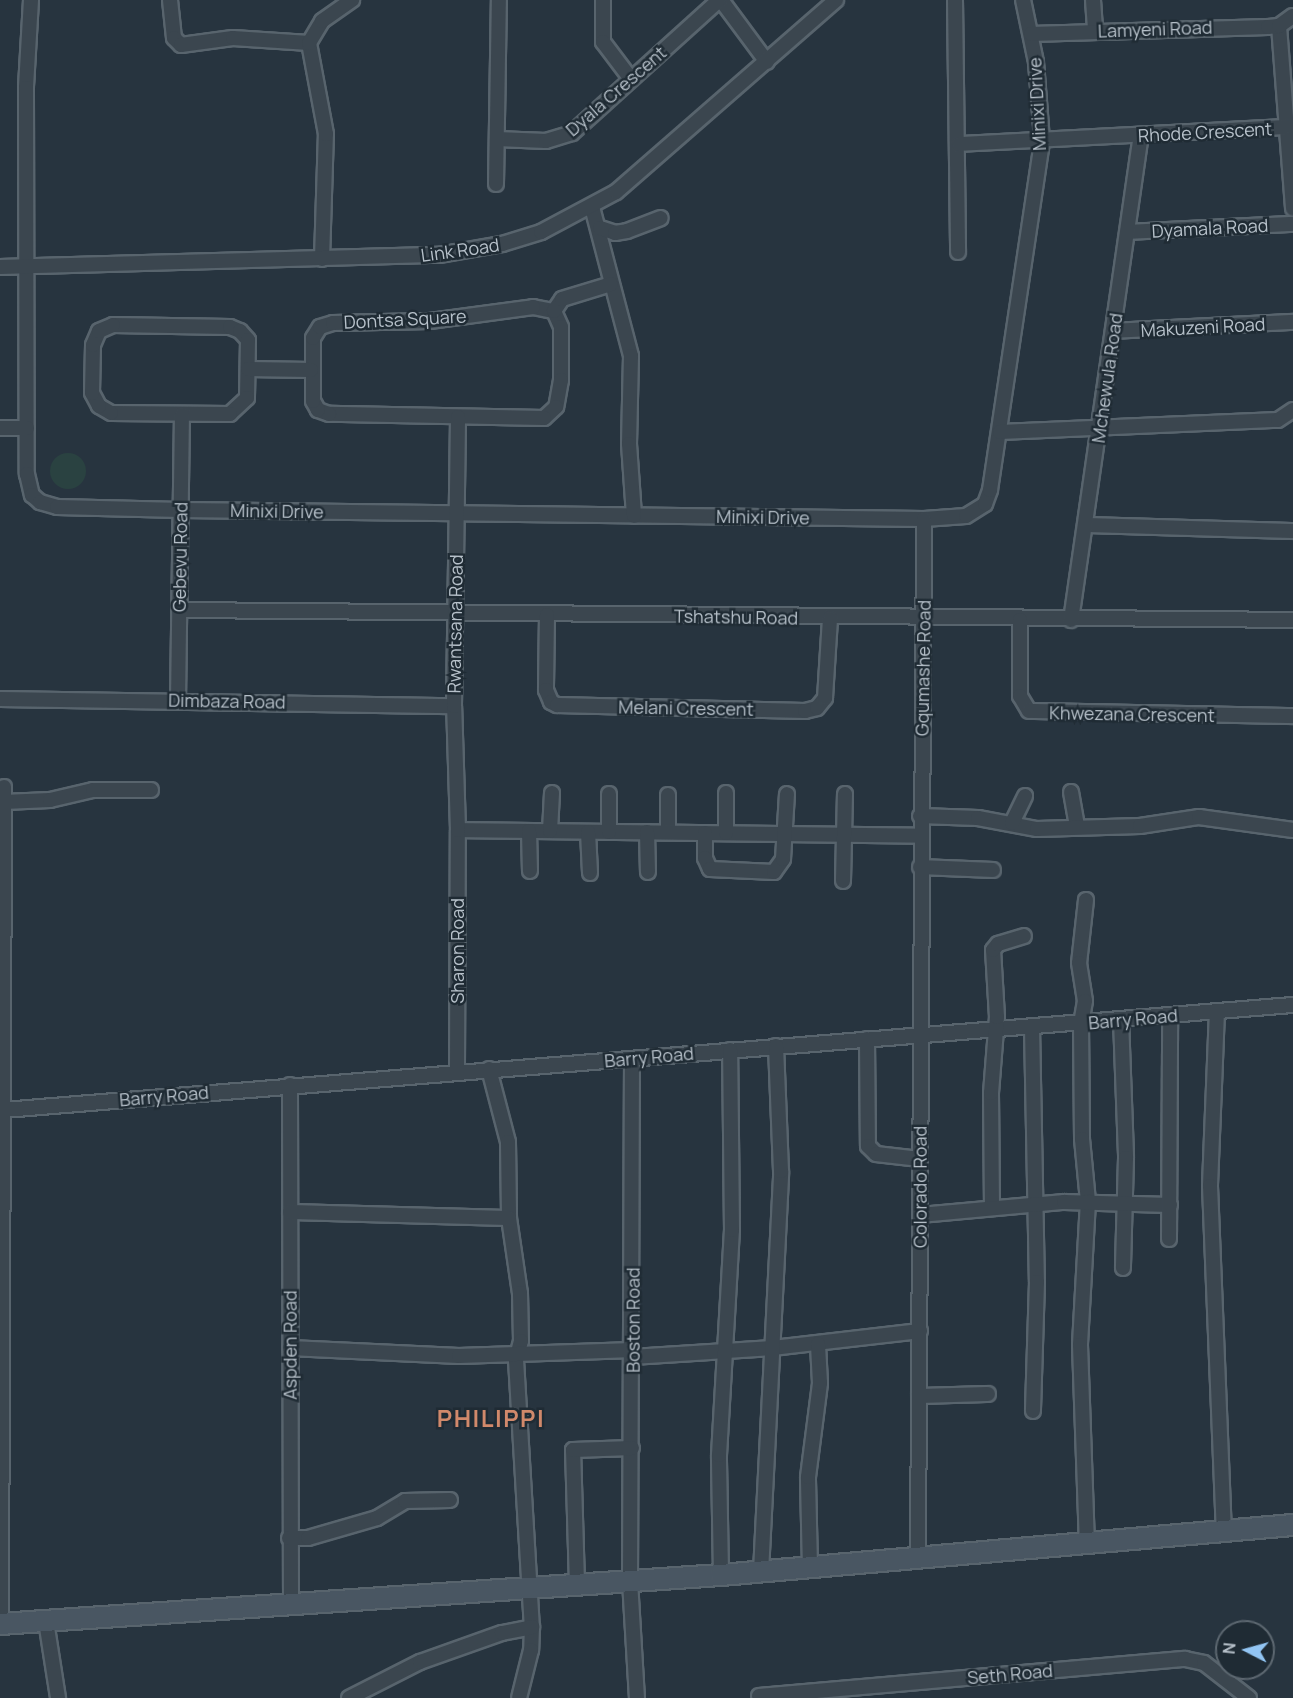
<!DOCTYPE html>
<html>
<head>
<meta charset="utf-8">
<style>
	body { margin:0 }
	#map { position:relative; width:1293px; height:1698px; overflow:hidden; background:#27343f; font-family:Manrope,sans-serif }
	div>[style] { position:absolute }
	.green>* { inset:0; background:#2a4241 }
	.round { border-radius:50% }
	.roads { filter:drop-shadow(2px 0 #58646d) drop-shadow(-2px 0 #58646d) drop-shadow(0 2px #58646d) drop-shadow(0 -2px #58646d) }
	.street>* { height:14px; margin:-7px; padding:0 7px; transform-origin:7px; border-radius:7px; background:#3b464f }
	.secondary>* { height:20px; margin:-10px; padding:0 10px; transform-origin:10px; border-radius:10px; background:#495662 }
	span { translate:-50% -50%; white-space:nowrap; text-align:center; line-height:1.15; -webkit-text-stroke:5px #1f2b34; paint-order:stroke }
	.street-label { font-size:18px; color:#b7c1ca }
	.district-label { font-size:24px; color:#d1896b; font-weight:700; letter-spacing:1.5px }
	.north { position:absolute; left:1215px; top:1620px; width:60px; height:60px; box-sizing:border-box; background:#1f2b34; border:2px solid #5c6770; border-radius:50%; rotate:276deg; font-size:16px; font-weight:700; line-height:24px; text-align:center; color:#b7c1ca }
	.north::after { content:''; display:block; margin:auto; width:21px; height:27px; background:#92c5f3; clip-path:polygon(50% 0,100% 100%,50% 72%,0 100%) }
</style>
</head>
<body>
<div id="map">
	<div class="green">
		<div class="round" style="left:50px;top:453px;width:36px;height:36px"></div>
	</div>
	<div class="roads">
		<div class="street">
			<div style="left:31px;top:0;width:88px;rotate:93.3deg"></div>
			<div style="left:26px;top:88px;width:386px;rotate:89.9deg"></div>
			<div style="left:27px;top:474px;width:22px;rotate:77deg"></div>
			<div style="left:32px;top:495px;width:11px;rotate:41deg"></div>
			<div style="left:40px;top:502px;width:18px;rotate:16deg"></div>
			<div style="left:57px;top:507px;width:124px;rotate:1.4deg"></div>
			<div style="left:181px;top:510px;width:743px;rotate:0.69deg"></div>
			<div style="left:924px;top:519px;width:42px;rotate:-4.1deg"></div>
			<div style="left:966px;top:516px;width:22px;rotate:-32deg"></div>
			<div style="left:985px;top:504px;width:15px;rotate:-70deg"></div>
			<div style="left:990px;top:490px;width:354px;rotate:-81.5deg"></div>
			<div style="left:1042px;top:140px;width:78px;rotate:-94.4deg"></div>
			<div style="left:1036px;top:62px;width:63px;rotate:-101.8deg"></div>
			<div style="left:170px;top:0;width:38px;rotate:84deg"></div>
			<div style="left:174px;top:38px;width:10px;rotate:45deg"></div>
			<div style="left:181px;top:45px;width:52px;rotate:-7.7deg"></div>
			<div style="left:233px;top:38px;width:76px;rotate:3.8deg"></div>
			<div style="left:603px;top:0;width:42px;rotate:90deg"></div>
			<div style="left:603px;top:42px;width:46px;rotate:52.9deg"></div>
			<div style="left:721px;top:0;width:77px;rotate:53.4deg"></div>
			<div style="left:955px;top:0;width:252px;rotate:89.3deg"></div>
			<div style="left:1093px;top:0;width:30px;rotate:86deg"></div>
			<div style="left:1279px;top:26px;width:183px;rotate:85.6deg"></div>
			<div style="left:1031px;top:34px;width:237px;rotate:-1.7deg"></div>
			<div style="left:1268px;top:27px;width:11px;rotate:-5deg"></div>
			<div style="left:1279px;top:26px;width:17px;rotate:-36deg"></div>
			<div style="left:497px;top:139px;width:49px;rotate:2.3deg"></div>
			<div style="left:546px;top:141px;width:27px;rotate:-17deg"></div>
			<div style="left:572px;top:133px;width:198px;rotate:-42.1deg"></div>
			<div style="left:959px;top:144px;width:329px;rotate:-3deg"></div>
			<div style="left:496px;top:184px;width:184px;rotate:-89.1deg"></div>
			<div style="left:592px;top:207px;width:154px;rotate:75.3deg"></div>
			<div style="left:631px;top:356px;width:88px;rotate:91.3deg"></div>
			<div style="left:629px;top:444px;width:72px;rotate:86deg"></div>
			<div style="left:600px;top:228px;width:16px;rotate:18deg"></div>
			<div style="left:615px;top:233px;width:12px;rotate:-9deg"></div>
			<div style="left:627px;top:231px;width:36px;rotate:-21deg"></div>
			<div style="left:1128px;top:232px;width:165px;rotate:-2.8deg"></div>
			<div style="left:322px;top:259px;width:125px;rotate:-88.2deg"></div>
			<div style="left:326px;top:134px;width:93px;rotate:-100.6deg"></div>
			<div style="left:309px;top:43px;width:26px;rotate:-59deg"></div>
			<div style="left:322px;top:21px;width:37px;rotate:-35deg"></div>
			<div style="left:0;top:267px;width:439px;rotate:-1.6deg"></div>
			<div style="left:439px;top:255px;width:64px;rotate:-9.9deg"></div>
			<div style="left:502px;top:244px;width:41px;rotate:-17.1deg"></div>
			<div style="left:541px;top:232px;width:85px;rotate:-28.1deg"></div>
			<div style="left:616px;top:192px;width:292px;rotate:-41.1deg"></div>
			<div style="left:533px;top:307px;width:21px;rotate:11deg"></div>
			<div style="left:554px;top:311px;width:17px;rotate:66deg"></div>
			<div style="left:561px;top:327px;width:53px;rotate:90deg"></div>
			<div style="left:561px;top:380px;width:27px;rotate:100deg"></div>
			<div style="left:556px;top:407px;width:16px;rotate:137deg"></div>
			<div style="left:544px;top:418px;width:215px;rotate:-178.9deg"></div>
			<div style="left:329px;top:414px;width:12px;rotate:-160deg"></div>
			<div style="left:318px;top:410px;width:10px;rotate:-119deg"></div>
			<div style="left:313px;top:401px;width:63px;rotate:-90deg"></div>
			<div style="left:313px;top:338px;width:13px;rotate:-58deg"></div>
			<div style="left:320px;top:327px;width:14px;rotate:-17deg"></div>
			<div style="left:333px;top:323px;width:97px;rotate:-1.2deg"></div>
			<div style="left:430px;top:321px;width:104px;rotate:-7.7deg"></div>
			<div style="left:554px;top:311px;width:14px;rotate:-56deg"></div>
			<div style="left:562px;top:299px;width:51px;rotate:-17deg"></div>
			<div style="left:113px;top:325px;width:117px;rotate:1deg"></div>
			<div style="left:230px;top:327px;width:11px;rotate:22deg"></div>
			<div style="left:240px;top:331px;width:12px;rotate:48deg"></div>
			<div style="left:248px;top:340px;width:58px;rotate:91deg"></div>
			<div style="left:247px;top:398px;width:23px;rotate:137deg"></div>
			<div style="left:230px;top:414px;width:119px;rotate:-179.5deg"></div>
			<div style="left:111px;top:413px;width:14px;rotate:-150deg"></div>
			<div style="left:99px;top:406px;width:15px;rotate:-118deg"></div>
			<div style="left:92px;top:393px;width:48px;rotate:-88.8deg"></div>
			<div style="left:93px;top:345px;width:15px;rotate:-67deg"></div>
			<div style="left:99px;top:331px;width:15px;rotate:-23deg"></div>
			<div style="left:1113px;top:331px;width:180px;rotate:-2.9deg"></div>
			<div style="left:248px;top:369px;width:63px;rotate:0.9deg"></div>
			<div style="left:0;top:428px;width:27px"></div>
			<div style="left:1000px;top:432px;width:278px;rotate:-2.5deg"></div>
			<div style="left:1278px;top:420px;width:18px;rotate:-34deg"></div>
			<div style="left:1086px;top:525px;width:207px;rotate:1.7deg"></div>
			<div style="left:179px;top:610px;width:1114px;rotate:0.51deg"></div>
			<div style="left:547px;top:615px;width:75px;rotate:90.8deg"></div>
			<div style="left:546px;top:690px;width:13px;rotate:67deg"></div>
			<div style="left:551px;top:702px;width:7px;rotate:27deg"></div>
			<div style="left:557px;top:705px;width:248px;rotate:1.4deg"></div>
			<div style="left:805px;top:711px;width:12px;rotate:-14deg"></div>
			<div style="left:817px;top:708px;width:13px;rotate:-51deg"></div>
			<div style="left:825px;top:698px;width:80px;rotate:-86.4deg"></div>
			<div style="left:1020px;top:620px;width:76px;rotate:90deg"></div>
			<div style="left:1020px;top:696px;width:17px;rotate:59deg"></div>
			<div style="left:1029px;top:711px;width:264px;rotate:1.1deg"></div>
			<div style="left:1071px;top:620px;width:490px;rotate:-81.8deg"></div>
			<div style="left:0;top:699px;width:454px;rotate:0.9deg"></div>
			<div style="left:178px;top:700px;width:286px;rotate:-89.2deg"></div>
			<div style="left:1071px;top:792px;width:35px;rotate:80deg"></div>
			<div style="left:668px;top:795px;width:37px;rotate:90deg"></div>
			<div style="left:4px;top:802px;width:46px;rotate:-2.5deg"></div>
			<div style="left:50px;top:800px;width:44px;rotate:-13.1deg"></div>
			<div style="left:93px;top:790px;width:58px"></div>
			<div style="left:920px;top:816px;width:58px;rotate:2deg"></div>
			<div style="left:978px;top:818px;width:60px;rotate:10.6deg"></div>
			<div style="left:1037px;top:829px;width:103px;rotate:-1.7deg"></div>
			<div style="left:1140px;top:826px;width:60px;rotate:-8.7deg"></div>
			<div style="left:1199px;top:817px;width:95px;rotate:7.9deg"></div>
			<div style="left:1012px;top:823px;width:30px;rotate:-64deg"></div>
			<div style="left:458px;top:830px;width:461px;rotate:0.7deg"></div>
			<div style="left:529px;top:831px;width:40px;rotate:88.6deg"></div>
			<div style="left:550px;top:831px;width:38px;rotate:-87deg"></div>
			<div style="left:588px;top:832px;width:41px;rotate:87.2deg"></div>
			<div style="left:609px;top:832px;width:38px;rotate:-90deg"></div>
			<div style="left:647px;top:832px;width:40px;rotate:88.6deg"></div>
			<div style="left:705px;top:833px;width:25px;rotate:90deg"></div>
			<div style="left:705px;top:858px;width:12px;rotate:66deg"></div>
			<div style="left:710px;top:869px;width:64px;rotate:2.7deg"></div>
			<div style="left:774px;top:872px;width:16px;rotate:-55deg"></div>
			<div style="left:783px;top:859px;width:65px;rotate:-86.5deg"></div>
			<div style="left:726px;top:833px;width:40px;rotate:-90deg"></div>
			<div style="left:920px;top:867px;width:73px;rotate:2.4deg"></div>
			<div style="left:843px;top:881px;width:87px;rotate:-88.7deg"></div>
			<div style="left:1086px;top:900px;width:63px;rotate:96.3deg"></div>
			<div style="left:1079px;top:963px;width:38px;rotate:81deg"></div>
			<div style="left:1085px;top:1001px;width:22px;rotate:100deg"></div>
			<div style="left:1081px;top:1023px;width:116px;rotate:89.5deg"></div>
			<div style="left:1082px;top:1139px;width:62px;rotate:84.5deg"></div>
			<div style="left:1088px;top:1201px;width:144px;rotate:93.2deg"></div>
			<div style="left:1080px;top:1345px;width:198px;rotate:88deg"></div>
			<div style="left:1217px;top:1011px;width:175px;rotate:92.3deg"></div>
			<div style="left:1210px;top:1186px;width:345px;rotate:87.7deg"></div>
			<div style="left:1121px;top:1019px;width:139px;rotate:87.9deg"></div>
			<div style="left:1126px;top:1158px;width:110px;rotate:91.6deg"></div>
			<div style="left:1032px;top:1027px;width:255px;rotate:88.9deg"></div>
			<div style="left:1037px;top:1282px;width:129px;rotate:91.8deg"></div>
			<div style="left:867px;top:1039px;width:107px;rotate:89.5deg"></div>
			<div style="left:868px;top:1146px;width:11px;rotate:45deg"></div>
			<div style="left:876px;top:1154px;width:44px;rotate:6.5deg"></div>
			<div style="left:632px;top:1059px;width:522px;rotate:90.22deg"></div>
			<div style="left:630px;top:1581px;width:117px;rotate:86.6deg"></div>
			<div style="left:489px;top:1069px;width:75px;rotate:75.4deg"></div>
			<div style="left:508px;top:1142px;width:76px;rotate:89.2deg"></div>
			<div style="left:509px;top:1218px;width:76px;rotate:81.7deg"></div>
			<div style="left:520px;top:1293px;width:48px;rotate:88.8deg"></div>
			<div style="left:521px;top:1341px;width:20px;rotate:105deg"></div>
			<div style="left:516px;top:1360px;width:267px;rotate:86.6deg"></div>
			<div style="left:532px;top:1627px;width:23px;rotate:92deg"></div>
			<div style="left:531px;top:1650px;width:49px;rotate:104deg"></div>
			<div style="left:457px;top:1072px;width:242px;rotate:-89.8deg"></div>
			<div style="left:458px;top:830px;width:124px;rotate:-91.8deg"></div>
			<div style="left:454px;top:706px;width:289px;rotate:-89.2deg"></div>
			<div style="left:290px;top:1085px;width:519px;rotate:89.89deg"></div>
			<div style="left:4px;top:1110px;width:1293px;rotate:-4.66deg"></div>
			<div style="left:992px;top:1208px;width:115px;rotate:-90.5deg"></div>
			<div style="left:991px;top:1093px;width:76px;rotate:-85.5deg"></div>
			<div style="left:997px;top:1017px;width:67px;rotate:-93.4deg"></div>
			<div style="left:993px;top:950px;width:8px;rotate:-50deg"></div>
			<div style="left:998px;top:944px;width:27px;rotate:-17deg"></div>
			<div style="left:290px;top:1212px;width:219px;rotate:1.6deg"></div>
			<div style="left:920px;top:1215px;width:145px;rotate:-5.2deg"></div>
			<div style="left:1064px;top:1202px;width:106px;rotate:1.6deg"></div>
			<div style="left:1169px;top:1239px;width:224px;rotate:-89.7deg"></div>
			<div style="left:290px;top:1348px;width:169px;rotate:2.7deg"></div>
			<div style="left:459px;top:1356px;width:174px;rotate:-2deg"></div>
			<div style="left:632px;top:1357px;width:141px;rotate:-3.7deg"></div>
			<div style="left:773px;top:1348px;width:148px;rotate:-6.6deg"></div>
			<div style="left:919px;top:1396px;width:69px;rotate:-1.7deg"></div>
			<div style="left:289px;top:1538px;width:19px"></div>
			<div style="left:308px;top:1538px;width:72px;rotate:-16.2deg"></div>
			<div style="left:377px;top:1518px;width:33px;rotate:-31deg"></div>
			<div style="left:405px;top:1501px;width:45px;rotate:-1.3deg"></div>
			<div style="left:918px;top:1558px;width:1039px;rotate:-89.67deg"></div>
			<div style="left:810px;top:1568px;width:91px;rotate:-91.3deg"></div>
			<div style="left:808px;top:1477px;width:95px;rotate:-82.7deg"></div>
			<div style="left:820px;top:1383px;width:39px;rotate:-93deg"></div>
			<div style="left:761px;top:1572px;width:401px;rotate:-87.1deg"></div>
			<div style="left:781px;top:1171px;width:125px;rotate:-92.3deg"></div>
			<div style="left:721px;top:1575px;width:120px;rotate:-91deg"></div>
			<div style="left:719px;top:1455px;width:225px;rotate:-86.7deg"></div>
			<div style="left:732px;top:1230px;width:180px;rotate:-90.6deg"></div>
			<div style="left:577px;top:1584px;width:134px;rotate:-91.7deg"></div>
			<div style="left:573px;top:1450px;width:59px;rotate:-1.9deg"></div>
			<div style="left:46px;top:1621px;width:78px;rotate:81.1deg"></div>
			<div style="left:1px;top:1624px;width:837px;rotate:-89.79deg"></div>
			<div style="left:759px;top:1696px;width:428px;rotate:-5deg"></div>
			<div style="left:1185px;top:1659px;width:19px;rotate:12deg"></div>
			<div style="left:1204px;top:1663px;width:57px;rotate:37.9deg"></div>
			<div style="left:349px;top:1698px;width:80px;rotate:-26.9deg"></div>
			<div style="left:420px;top:1662px;width:87px;rotate:-19.5deg"></div>
			<div style="left:502px;top:1633px;width:31px;rotate:-11deg"></div>
		</div>
		<div class="secondary">
			<div style="left:0;top:1624px;width:723px;rotate:-3.89deg"></div>
			<div style="left:721px;top:1575px;width:574px;rotate:-5deg"></div>
		</div>
	</div>
	<div class="street-label">
		<span style="left:1155px;top:29px;rotate:-2deg">Lamyeni Road</span>
		<span style="left:616px;top:91px;rotate:-41deg">Dyala Crescent</span>
		<span style="left:1037px;top:104px;rotate:-93deg">Minixi Drive</span>
		<span style="left:1205px;top:132px;rotate:-3deg">Rhode Crescent</span>
		<span style="left:1210px;top:228px;rotate:-3deg">Dyamala Road</span>
		<span style="left:460px;top:250px;rotate:-8deg">Link Road</span>
		<span style="left:405px;top:319px;rotate:-3deg">Dontsa Square</span>
		<span style="left:1203px;top:327px;rotate:-3deg">Makuzeni Road</span>
		<span style="left:1107px;top:378px;rotate:-82deg">Mchewula Road</span>
		<span style="left:277px;top:511px;rotate:1deg">Minixi Drive</span>
		<span style="left:763px;top:517px;rotate:1deg">Minixi Drive</span>
		<span style="left:180px;top:557px;rotate:-89deg">Gebevu Road</span>
		<span style="left:736px;top:617px;rotate:1deg">Tshatshu Road</span>
		<span style="left:455px;top:624px;rotate:-89deg">Rwantsana Road</span>
		<span style="left:923px;top:668px;rotate:-89deg">Gqumashe Road</span>
		<span style="left:227px;top:701px;rotate:1deg">Dimbaza Road</span>
		<span style="left:686px;top:708px;rotate:1deg">Melani Crescent</span>
		<span style="left:1132px;top:714px;rotate:1deg">Khwezana Crescent</span>
		<span style="left:457px;top:951px;rotate:-90deg">Sharon Road</span>
		<span style="left:1133px;top:1019px;rotate:-5deg">Barry Road</span>
		<span style="left:649px;top:1057px;rotate:-5deg">Barry Road</span>
		<span style="left:164px;top:1096px;rotate:-5deg">Barry Road</span>
		<span style="left:920px;top:1187px;rotate:-90deg">Colorado Road</span>
		<span style="left:633px;top:1320px;rotate:-90deg">Boston Road</span>
		<span style="left:290px;top:1345px;rotate:-90deg">Aspden Road</span>
		<span style="left:1010px;top:1674px;rotate:-5deg">Seth Road</span>
	</div>
	<div class="district-label">
		<span style="left:491px;top:1418px">PHILIPPI</span>
	</div>
	<div class="north">N</div>
</div>
</body>
</html>
